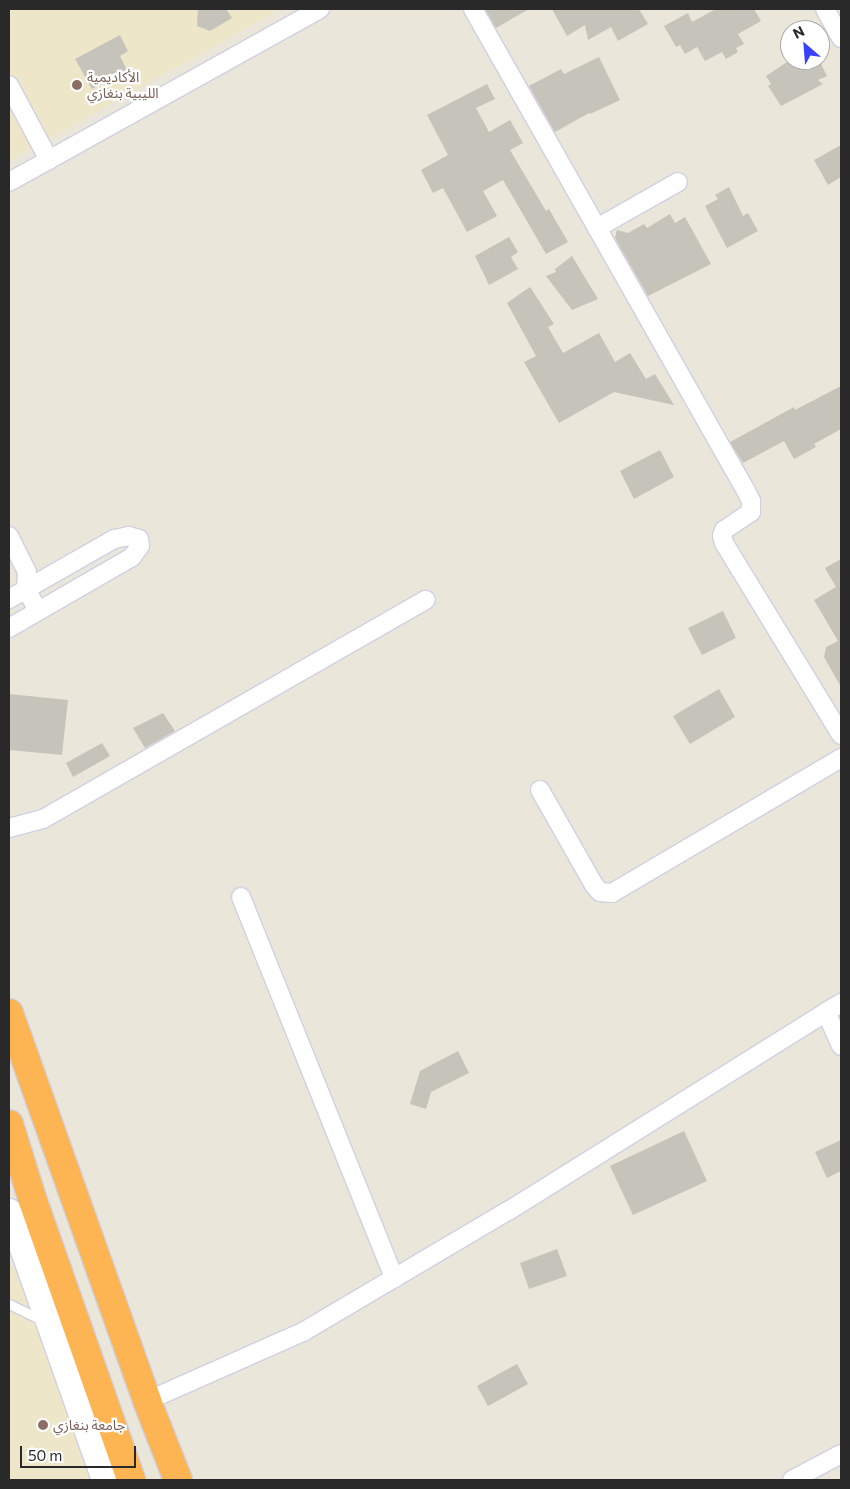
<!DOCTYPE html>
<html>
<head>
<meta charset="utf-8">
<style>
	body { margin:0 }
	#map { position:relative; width:850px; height:1489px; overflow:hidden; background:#ebe6da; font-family:Commissioner,"Noto Sans Arabic",sans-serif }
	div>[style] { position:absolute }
	.education>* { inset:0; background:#ede6c9 }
	.building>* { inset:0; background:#c6c3ba }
	.roads { filter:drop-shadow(1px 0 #cfd0e2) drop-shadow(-1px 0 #cfd0e2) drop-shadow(0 1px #cfd0e2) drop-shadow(0 -1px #cfd0e2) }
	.lane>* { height:9px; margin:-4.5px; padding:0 4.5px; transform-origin:4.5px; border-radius:4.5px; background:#fff }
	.street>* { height:18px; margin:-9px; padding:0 9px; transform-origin:9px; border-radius:9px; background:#fff }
	.secondary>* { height:25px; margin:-12.5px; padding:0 12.5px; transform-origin:12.5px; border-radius:12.5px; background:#fff }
	.highway>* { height:28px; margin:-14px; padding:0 14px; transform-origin:14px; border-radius:14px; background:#fdb553 }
	.dots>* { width:14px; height:14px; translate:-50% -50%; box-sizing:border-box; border:2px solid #fff; border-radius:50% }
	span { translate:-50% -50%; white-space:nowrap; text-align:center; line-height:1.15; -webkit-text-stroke:4.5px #fff; paint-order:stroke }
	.education-label { font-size:14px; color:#785e54 }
	.left { translate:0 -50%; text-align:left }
	.frame { position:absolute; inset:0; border:10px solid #292929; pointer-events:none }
	.north { position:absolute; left:780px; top:20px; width:50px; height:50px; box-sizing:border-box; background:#fff; border:1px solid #a9a9a9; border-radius:50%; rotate:333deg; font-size:14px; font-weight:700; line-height:20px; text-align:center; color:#292929 }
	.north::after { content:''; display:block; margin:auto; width:18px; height:22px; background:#3942f9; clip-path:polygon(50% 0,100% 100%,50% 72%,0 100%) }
	.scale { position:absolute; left:20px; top:1446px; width:116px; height:22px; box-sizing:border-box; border:2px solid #292929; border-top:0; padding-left:6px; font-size:15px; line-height:18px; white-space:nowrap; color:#292929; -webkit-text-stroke:4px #fff; paint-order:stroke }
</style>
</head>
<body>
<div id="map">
	<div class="education">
		<div style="clip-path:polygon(9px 9px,281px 9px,9px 161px)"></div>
		<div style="clip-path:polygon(9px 1259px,35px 1317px,97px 1480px,9px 1480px)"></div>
	</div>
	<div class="building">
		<div style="clip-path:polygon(198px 9px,226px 9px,232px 18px,210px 31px,197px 26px)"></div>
		<div style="clip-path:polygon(485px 9px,529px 9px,496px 28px)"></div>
		<div style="clip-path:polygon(552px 9px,639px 9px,648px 24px,618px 41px,611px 27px,588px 40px,585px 25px,567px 36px)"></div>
		<div style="clip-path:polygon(716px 9px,754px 9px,761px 21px,738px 34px,744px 44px,736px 48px,738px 52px,726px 59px,722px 52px,705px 61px,697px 47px,685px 54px,680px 45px,676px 47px,664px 26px,688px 13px,692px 22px)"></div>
		<div style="clip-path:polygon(120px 35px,128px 51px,120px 56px,127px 70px,92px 89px,75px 59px)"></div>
		<div style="clip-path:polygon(599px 57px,620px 100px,590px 114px,589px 113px,555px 132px,529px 86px,561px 69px,564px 74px)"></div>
		<div style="clip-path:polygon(790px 60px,819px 60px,827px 76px,818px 80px,823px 84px,781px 106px,768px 86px,771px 84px,766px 76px)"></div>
		<div style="clip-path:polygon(487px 84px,495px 99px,476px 108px,489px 132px,510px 120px,523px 143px,510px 150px,546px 211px,549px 209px,568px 242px,546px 254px,503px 180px,483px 191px,497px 216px,467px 232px,443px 188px,433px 193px,421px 170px,448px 155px,427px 115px)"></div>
		<div style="clip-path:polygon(841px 145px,841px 177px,828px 185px,814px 160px)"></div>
		<div style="clip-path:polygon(729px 187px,743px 216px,748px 213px,758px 231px,727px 248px,705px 206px,718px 199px,715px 195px)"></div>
		<div style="clip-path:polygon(670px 214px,675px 223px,685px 217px,711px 264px,648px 296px,615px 238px,617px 230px,628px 233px,644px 224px,647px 228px)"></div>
		<div style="clip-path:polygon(509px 237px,518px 252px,511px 257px,518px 269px,489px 285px,475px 256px)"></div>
		<div style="clip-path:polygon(572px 256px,598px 299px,572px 310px,546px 276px,556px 272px,555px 269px)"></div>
		<div style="clip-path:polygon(530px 287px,554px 324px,548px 327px,563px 353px,599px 333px,615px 362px,630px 353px,646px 379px,655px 374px,674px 405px,614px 392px,559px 423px,524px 362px,536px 356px,507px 303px)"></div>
		<div style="clip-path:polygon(841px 386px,841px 429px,814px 444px,816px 447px,794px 459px,784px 441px,743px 463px,730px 442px,794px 407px,795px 410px)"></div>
		<div style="clip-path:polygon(660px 450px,674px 477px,634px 499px,620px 471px)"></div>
		<div style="clip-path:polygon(841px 559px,841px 687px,824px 657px,826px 647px,838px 641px,814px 600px,836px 587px,825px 568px)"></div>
		<div style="clip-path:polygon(723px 611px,736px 638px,702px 655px,688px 628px)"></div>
		<div style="clip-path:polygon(719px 689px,735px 717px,690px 744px,673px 716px)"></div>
		<div style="clip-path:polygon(9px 694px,68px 700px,62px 755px,9px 750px)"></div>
		<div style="clip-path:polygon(163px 713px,175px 731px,145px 748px,133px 728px)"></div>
		<div style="clip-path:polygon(102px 743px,110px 756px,73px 777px,66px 763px)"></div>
		<div style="clip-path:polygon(458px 1051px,469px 1073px,431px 1092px,426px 1109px,410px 1104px,420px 1071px)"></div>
		<div style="clip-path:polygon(684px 1131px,707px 1181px,633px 1215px,610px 1166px)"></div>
		<div style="clip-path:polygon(841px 1140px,841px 1171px,827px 1178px,815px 1152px)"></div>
		<div style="clip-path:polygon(557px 1249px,567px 1276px,529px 1289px,520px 1263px)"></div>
		<div style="clip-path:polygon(517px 1364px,528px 1384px,488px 1406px,477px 1386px)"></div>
	</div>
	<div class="roads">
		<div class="lane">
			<div style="left:9px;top:1304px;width:37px;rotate:26deg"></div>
		</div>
		<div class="street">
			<div style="left:473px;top:9px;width:554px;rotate:60.47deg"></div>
			<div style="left:746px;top:491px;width:11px;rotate:63deg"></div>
			<div style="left:751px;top:501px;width:11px;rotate:90deg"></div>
			<div style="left:751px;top:512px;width:32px;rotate:146deg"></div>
			<div style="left:724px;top:530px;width:6px;rotate:108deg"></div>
			<div style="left:722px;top:536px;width:7px;rotate:74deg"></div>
			<div style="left:724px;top:543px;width:225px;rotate:58.6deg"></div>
			<div style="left:825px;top:9px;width:33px;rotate:61deg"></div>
			<div style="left:9px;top:85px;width:85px;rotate:61.9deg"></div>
			<div style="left:9px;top:182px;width:356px;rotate:-29.1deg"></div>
			<div style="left:597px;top:228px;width:93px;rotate:-29.6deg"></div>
			<div style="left:9px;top:536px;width:40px;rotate:63.4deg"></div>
			<div style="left:27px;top:572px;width:17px;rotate:93deg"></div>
			<div style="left:26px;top:589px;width:25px;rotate:61deg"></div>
			<div style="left:9px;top:599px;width:121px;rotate:-29.7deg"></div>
			<div style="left:114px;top:539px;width:15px;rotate:-11deg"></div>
			<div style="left:129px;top:536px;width:10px;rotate:17deg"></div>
			<div style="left:139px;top:539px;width:7px;rotate:82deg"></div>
			<div style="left:140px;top:546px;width:14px;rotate:126deg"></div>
			<div style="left:132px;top:557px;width:142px;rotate:150deg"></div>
			<div style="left:540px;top:790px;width:109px;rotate:60.4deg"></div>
			<div style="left:594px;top:885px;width:9px;rotate:49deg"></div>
			<div style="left:600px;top:892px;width:12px;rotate:5deg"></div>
			<div style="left:612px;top:893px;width:266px;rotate:-30.5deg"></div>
			<div style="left:9px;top:828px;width:35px;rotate:-15deg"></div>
			<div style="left:43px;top:819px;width:441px;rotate:-29.8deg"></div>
			<div style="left:241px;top:897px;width:411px;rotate:68.1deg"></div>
			<div style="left:826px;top:1012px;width:37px;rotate:66deg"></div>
			<div style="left:147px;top:1401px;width:171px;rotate:-23.9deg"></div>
			<div style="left:303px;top:1332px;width:238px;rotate:-30.6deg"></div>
			<div style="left:508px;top:1211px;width:393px;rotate:-32deg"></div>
			<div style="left:792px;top:1480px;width:55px;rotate:-28deg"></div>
		</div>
		<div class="secondary">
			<div style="left:9px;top:1211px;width:285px;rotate:70.5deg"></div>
		</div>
		<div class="highway">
			<div style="left:9px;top:1013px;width:412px;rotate:70.4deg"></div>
			<div style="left:147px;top:1401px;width:85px;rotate:68.6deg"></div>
			<div style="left:9px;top:1124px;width:81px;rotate:72.7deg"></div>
			<div style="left:33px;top:1201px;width:296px;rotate:70.6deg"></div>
		</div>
	</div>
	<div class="dots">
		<div style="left:77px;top:85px;background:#8d6e63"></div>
		<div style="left:43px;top:1425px;background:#8d6e63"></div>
	</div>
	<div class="education-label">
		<span class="left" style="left:87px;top:85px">الأكاديمية<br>الليبية بنغازي</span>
		<span class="left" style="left:53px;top:1425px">جامعة بنغازي</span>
	</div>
	<div class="frame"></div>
	<div class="north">N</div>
	<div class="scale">50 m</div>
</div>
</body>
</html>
